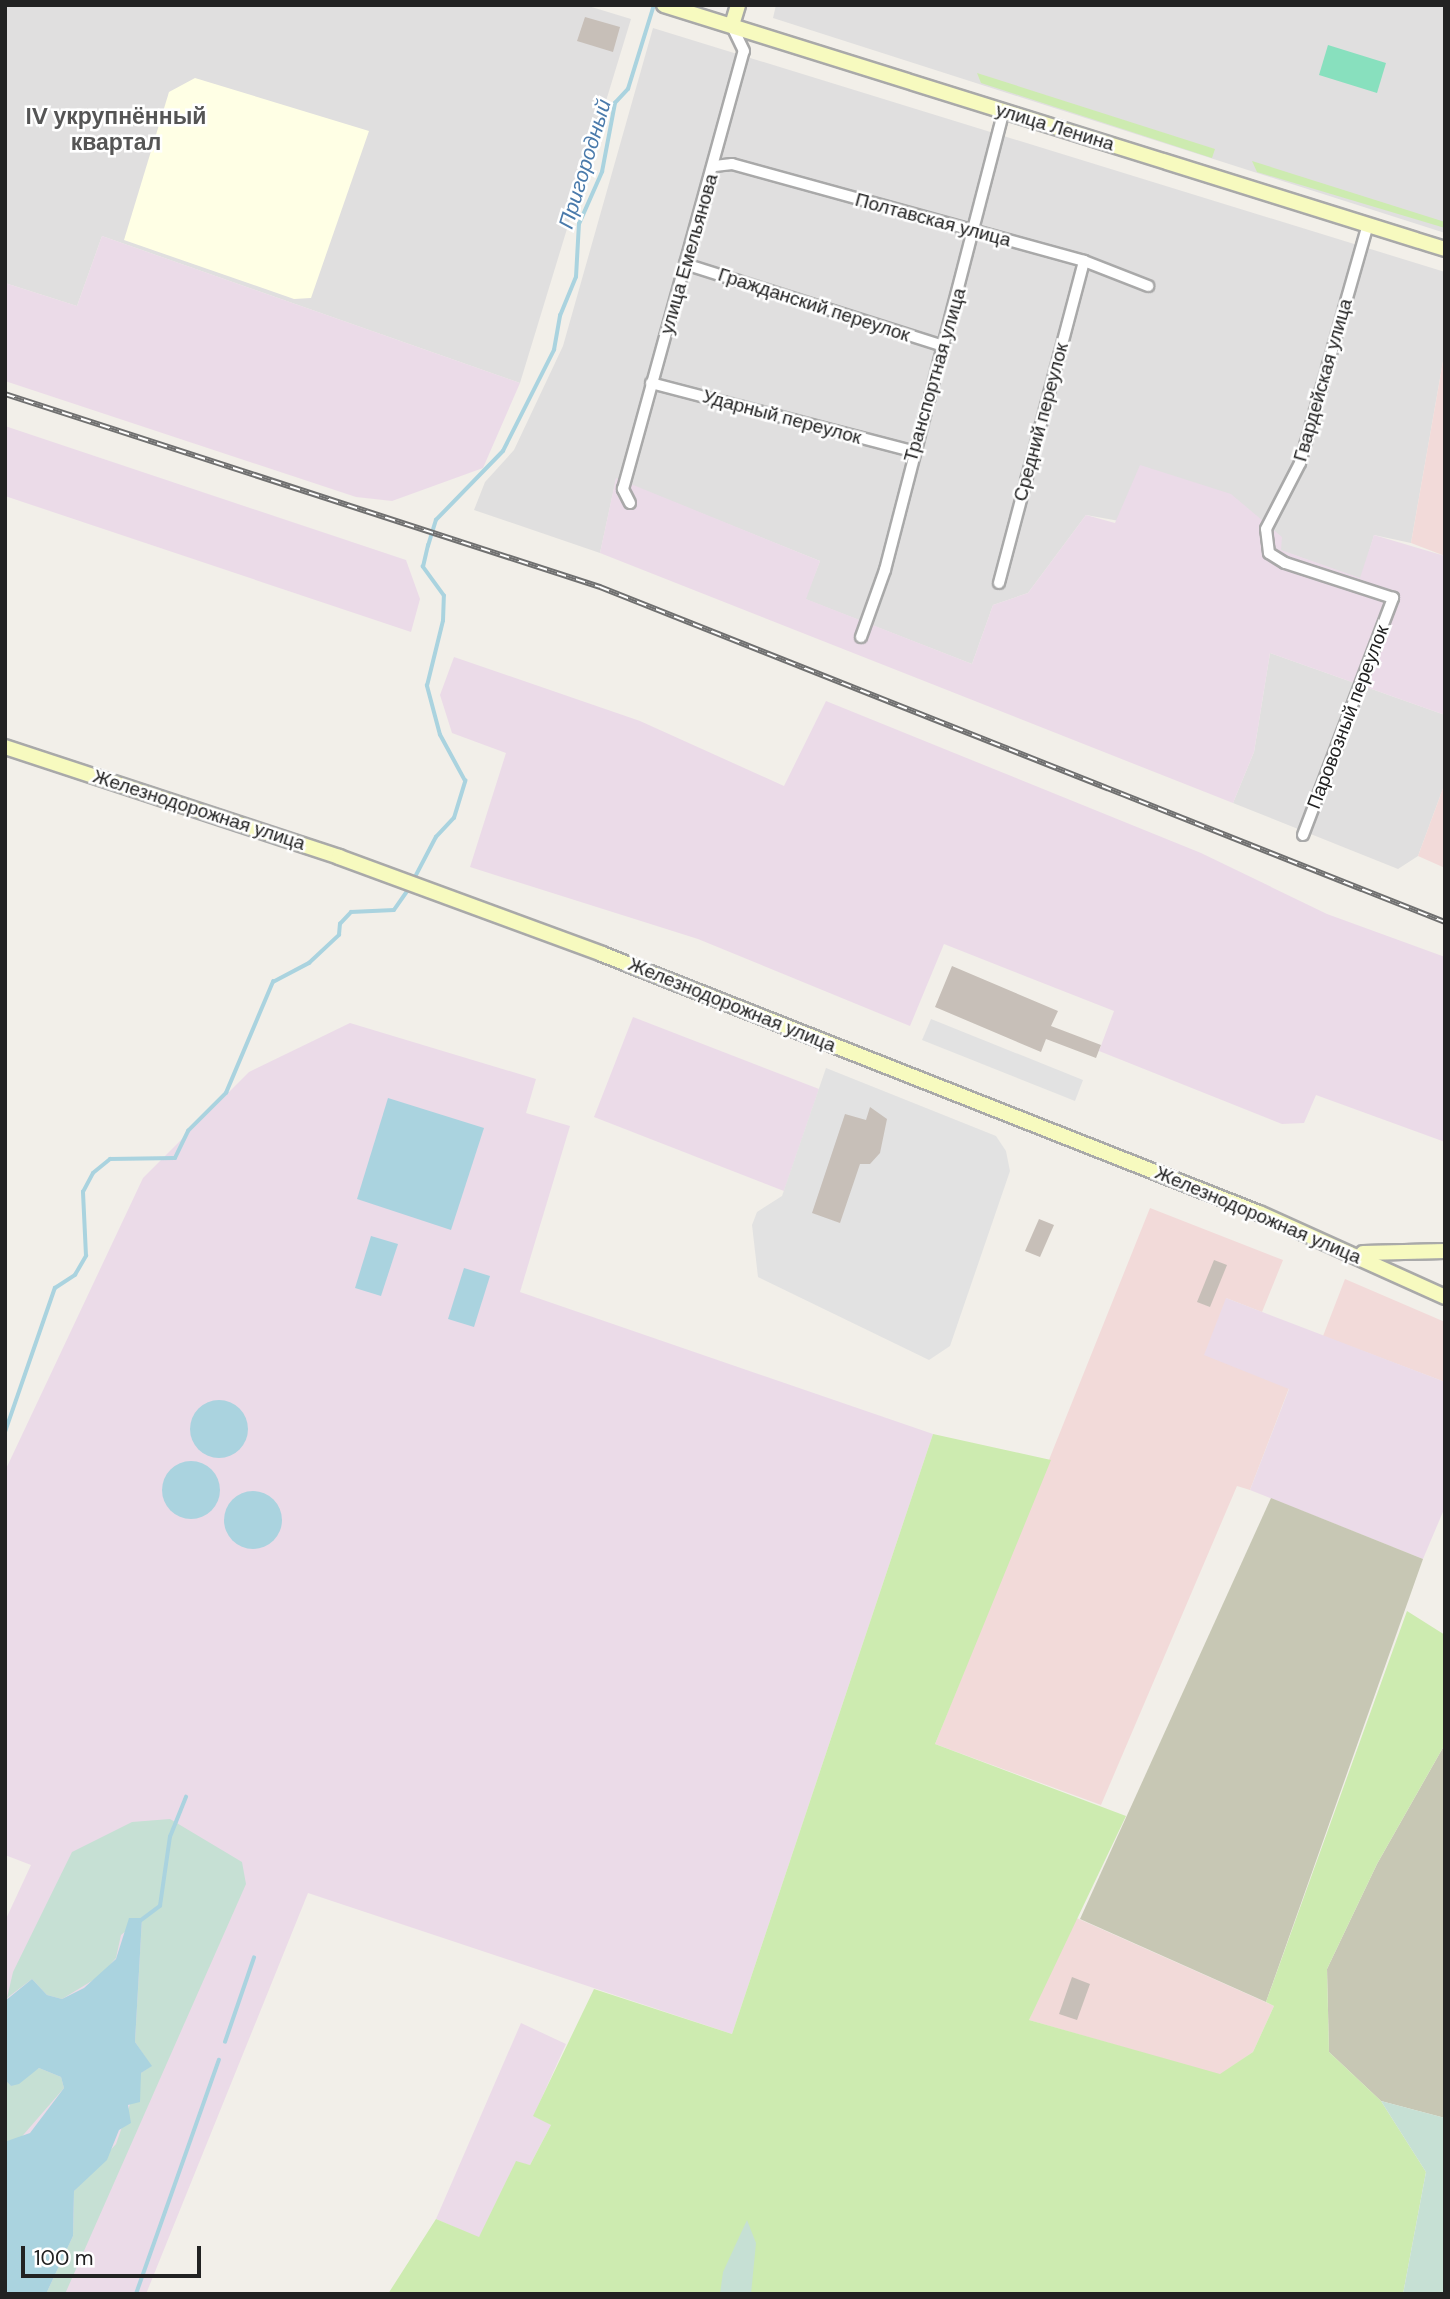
<!DOCTYPE html>
<html>
<head>
<meta charset="utf-8">
<style>
	body { margin:0 }
	#map { position:relative; width:1450px; height:2299px; overflow:hidden; background:#f2efe9; font-family:"DM Sans",sans-serif }
	div>[style] { position:absolute }
	.residential>* { inset:0; background:#e0dfdf }
	.commercial>* { inset:0; background:#f2dad9 }
	.industrial>* { inset:0; background:#ebdbe8 }
	.education>* { inset:0; background:#ffffe5 }
	.construction>* { inset:0; background:#c7c7b4 }
	.grass>* { inset:0; background:#cdebb0 }
	.wetland>* { inset:0; background:#c6e0d4 }
	.pitch>* { inset:0; background:#88e0be }
	.parking>* { inset:0; background:#e2e2e2 }
	.water>* { inset:0; background:#aad3df }
	.round { border-radius:50% }
	.stream>* { height:3.5px; margin:-1.75px; padding:0 1.75px; transform-origin:1.75px; border-radius:1.75px; background:#aad3df }
	.building>* { inset:0; background:#c7bfb8 }
	.roads { filter:drop-shadow(2px 0 #a9a9a9) drop-shadow(-2px 0 #a9a9a9) drop-shadow(0 2px #a9a9a9) drop-shadow(0 -2px #a9a9a9) }
	.minor>* { height:10px; margin:-5px; padding:0 5px; transform-origin:5px; border-radius:5px; background:#fff }
	.secondary>* { height:14px; margin:-7px; padding:0 7px; transform-origin:7px; border-radius:7px; background:#f7fabf }
	.rail>* { height:6px; margin-top:-3px; transform-origin:0; background:repeating-linear-gradient(90deg,#fff 0 10px,#707070 0 20px); box-sizing:border-box; border-block:2px solid #707070 }
	span { translate:-50% -50%; white-space:nowrap; text-align:center; line-height:1.15; -webkit-text-stroke:5px #fff; paint-order:stroke }
	.street-label { font-size:19px; color:#222 }
	.water-label { font-size:21px; color:#4a7aab; font-style:italic }
	.quarter-label { font-size:23px; color:#555; font-weight:700 }
	.frame { position:absolute; inset:0; border:7px solid #222; pointer-events:none }
	.scale { position:absolute; left:21px; top:2246px; width:180px; height:32px; box-sizing:border-box; border:4px solid #222; border-top:0; padding-left:9px; font-size:21px; line-height:24px; white-space:nowrap; color:#222; -webkit-text-stroke:5px #fff; paint-order:stroke }
</style>
</head>
<body>
<div id="map">
	<div class="residential">
		<div style="clip-path:polygon(5px 5px,585px 5px,631px 19px,520px 383px,102px 236px,77px 306px,5px 283px)"></div>
		<div style="clip-path:polygon(776px 5px,1445px 5px,1445px 233px,773px 18px)"></div>
		<div style="clip-path:polygon(653px 28px,1445px 272px,1445px 350px,1411px 543px,1374px 535px,1361px 579px,1280px 550px,1086px 515px,1028px 593px,993px 605px,972px 664px,805px 599px,820px 561px,616px 479px,600px 553px,474px 510px,485px 482px,514px 450px,563px 346px)"></div>
		<div style="clip-path:polygon(1270px 653px,1445px 715px,1445px 783px,1418px 856px,1398px 869px,1233px 803px,1254px 752px)"></div>
	</div>
	<div class="commercial">
		<div style="clip-path:polygon(1445px 350px,1445px 556px,1411px 543px)"></div>
		<div style="clip-path:polygon(1445px 783px,1445px 868px,1418px 856px)"></div>
		<div style="clip-path:polygon(1150px 1208px,1283px 1260px,1262px 1312px,1226px 1298px,1289px 1388px,1250px 1490px,1237px 1486px,1101px 1805px,935px 1744px)"></div>
		<div style="clip-path:polygon(1345px 1279px,1445px 1322px,1445px 1382px,1323px 1336px)"></div>
		<div style="clip-path:polygon(1072px 1916px,1274px 2006px,1253px 2052px,1220px 2075px,1029px 2020px)"></div>
	</div>
	<div class="industrial">
		<div style="clip-path:polygon(102px 236px,520px 383px,483px 468px,392px 501px,356px 497px,5px 381px,5px 283px,77px 306px)"></div>
		<div style="clip-path:polygon(5px 426px,406px 560px,420px 599px,411px 632px,5px 496px)"></div>
		<div style="clip-path:polygon(1140px 465px,1231px 494px,1282px 537px,1281px 550px,1360px 578px,1374px 535px,1445px 556px,1445px 715px,1270px 653px,1254px 752px,1233px 803px,600px 553px,616px 478px,820px 561px,806px 599px,972px 664px,993px 605px,1028px 593px,1086px 515px,1115px 523px)"></div>
		<div style="clip-path:polygon(454px 657px,640px 721px,784px 786px,826px 701px,1201px 853px,1327px 914px,1445px 957px,1445px 1142px,1316px 1095px,1304px 1123px,1282px 1124px,1099px 1051px,1114px 1011px,944px 944px,910px 1026px,698px 939px,470px 867px,506px 753px,452px 733px,440px 695px)"></div>
		<div style="clip-path:polygon(633px 1017px,819px 1089px,784px 1191px,594px 1117px)"></div>
		<div style="clip-path:polygon(350px 1023px,536px 1079px,526px 1113px,570px 1126px,520px 1292px,933px 1434px,732px 2034px,308px 1893px,146px 2294px,5px 2294px,5px 1921px,31px 1865px,5px 1855px,5px 1471px,143px 1178px,249px 1072px)"></div>
		<div style="clip-path:polygon(1226px 1298px,1445px 1382px,1445px 1507px,1423px 1559px,1250px 1490px,1289px 1389px,1204px 1355px)"></div>
		<div style="clip-path:polygon(521px 2023px,566px 2044px,534px 2115px,551px 2125px,530px 2165px,516px 2162px,479px 2238px,436px 2219px)"></div>
	</div>
	<div class="education">
		<div style="clip-path:polygon(195px 78px,369px 131px,311px 298px,294px 299px,124px 240px,169px 92px)"></div>
	</div>
	<div class="construction">
		<div style="clip-path:polygon(1271px 1498px,1423px 1559px,1266px 2002px,1080px 1919px)"></div>
		<div style="clip-path:polygon(1445px 1744px,1445px 2118px,1381px 2101px,1329px 2052px,1327px 1969px,1377px 1864px)"></div>
	</div>
	<div class="grass">
		<div style="clip-path:polygon(977px 73px,1215px 149px,1212px 158px,981px 83px)"></div>
		<div style="clip-path:polygon(1252px 161px,1445px 222px,1445px 228px,1257px 172px)"></div>
		<div style="clip-path:polygon(933px 1434px,1051px 1460px,935px 1744px,1126px 1816px,1029px 2020px,1220px 2074px,1253px 2052px,1274px 2006px,1266px 2002px,1407px 1611px,1445px 1635px,1445px 1744px,1377px 1864px,1327px 1969px,1329px 2052px,1381px 2101px,1426px 2172px,1403px 2294px,388px 2294px,436px 2219px,479px 2237px,516px 2161px,530px 2165px,551px 2125px,533px 2116px,594px 1989px,732px 2034px)"></div>
	</div>
	<div class="wetland">
		<div style="clip-path:polygon(170px 1819px,242px 1862px,246px 1884px,65px 2294px,46px 2294px,73px 2236px,74px 2191px,116px 2144px,141px 2073px,151px 2066px,135px 2042px,142px 1918px,121px 1935px,116px 1958px,100px 1976px,62px 1999px,47px 1995px,32px 1979px,7px 1998px,13px 1972px,72px 1852px,132px 1822px)"></div>
		<div style="clip-path:polygon(39px 2068px,61px 2077px,64px 2088px,5px 2156px,5px 2080px,11px 2086px)"></div>
		<div style="clip-path:polygon(1381px 2101px,1445px 2118px,1445px 2294px,1403px 2294px,1426px 2172px)"></div>
		<div style="clip-path:polygon(747px 2220px,756px 2243px,751px 2294px,720px 2294px,723px 2272px)"></div>
	</div>
	<div class="pitch">
		<div style="clip-path:polygon(1328px 45px,1386px 63px,1377px 93px,1319px 75px)"></div>
	</div>
	<div class="parking">
		<div style="clip-path:polygon(931px 1019px,1083px 1080px,1075px 1101px,922px 1040px)"></div>
		<div style="clip-path:polygon(826px 1068px,996px 1136px,1006px 1151px,1010px 1171px,950px 1346px,929px 1360px,758px 1277px,752px 1225px,757px 1212px,782px 1196px)"></div>
	</div>
	<div class="water">
		<div style="clip-path:polygon(388px 1098px,484px 1128px,451px 1230px,357px 1199px)"></div>
		<div style="clip-path:polygon(371px 1236px,398px 1244px,381px 1296px,355px 1288px)"></div>
		<div style="clip-path:polygon(464px 1268px,490px 1276px,474px 1327px,448px 1319px)"></div>
		<div class="round" style="left:190px;top:1400px;width:58px;height:58px"></div>
		<div class="round" style="left:162px;top:1461px;width:58px;height:58px"></div>
		<div class="round" style="left:224px;top:1491px;width:58px;height:58px"></div>
		<div style="clip-path:polygon(129px 1918px,142px 1918px,135px 2042px,152px 2066px,141px 2073px,140px 2102px,128px 2105px,131px 2123px,119px 2130px,107px 2160px,74px 2191px,73px 2236px,46px 2294px,5px 2294px,7px 2141px,30px 2133px,64px 2088px,61px 2077px,39px 2068px,19px 2084px,11px 2086px,5px 2080px,5px 2001px,32px 1979px,47px 1995px,62px 1999px,84px 1988px,116px 1959px)"></div>
	</div>
	<div class="stream">
		<div style="left:414px;top:879px;width:47px;rotate:-62.4deg"></div>
		<div style="left:436px;top:837px;width:26px;rotate:-47deg"></div>
		<div style="left:454px;top:818px;width:39px;rotate:-73deg"></div>
		<div style="left:465px;top:781px;width:52px;rotate:-118.5deg"></div>
		<div style="left:440px;top:735px;width:51px;rotate:-104.9deg"></div>
		<div style="left:427px;top:686px;width:67px;rotate:-76.2deg"></div>
		<div style="left:443px;top:621px;width:25px;rotate:-88deg"></div>
		<div style="left:444px;top:596px;width:36px;rotate:-126deg"></div>
		<div style="left:423px;top:567px;width:22px;rotate:-77deg"></div>
		<div style="left:428px;top:546px;width:27px;rotate:-73deg"></div>
		<div style="left:436px;top:520px;width:96px;rotate:-45.8deg"></div>
		<div style="left:503px;top:451px;width:113px;rotate:-63.2deg"></div>
		<div style="left:554px;top:350px;width:35px;rotate:-80deg"></div>
		<div style="left:560px;top:316px;width:42px;rotate:-67.7deg"></div>
		<div style="left:576px;top:277px;width:53px;rotate:-86.8deg"></div>
		<div style="left:579px;top:224px;width:57px;rotate:-66.1deg"></div>
		<div style="left:602px;top:172px;width:70px;rotate:-79.3deg"></div>
		<div style="left:615px;top:103px;width:19px;rotate:-47deg"></div>
		<div style="left:628px;top:89px;width:88px;rotate:-72.8deg"></div>
		<div style="left:5px;top:1432px;width:152px;rotate:-70.9deg"></div>
		<div style="left:55px;top:1288px;width:24px;rotate:-33deg"></div>
		<div style="left:75px;top:1275px;width:22px;rotate:-60deg"></div>
		<div style="left:86px;top:1256px;width:64px;rotate:-92.7deg"></div>
		<div style="left:83px;top:1192px;width:21px;rotate:-62deg"></div>
		<div style="left:93px;top:1173px;width:22px;rotate:-39deg"></div>
		<div style="left:110px;top:1159px;width:65px;rotate:-0.9deg"></div>
		<div style="left:175px;top:1158px;width:30px;rotate:-64deg"></div>
		<div style="left:188px;top:1131px;width:54px;rotate:-45deg"></div>
		<div style="left:226px;top:1093px;width:121px;rotate:-67.1deg"></div>
		<div style="left:273px;top:982px;width:41px;rotate:-27.8deg"></div>
		<div style="left:309px;top:963px;width:41px;rotate:-43deg"></div>
		<div style="left:339px;top:935px;width:11px;rotate:-85deg"></div>
		<div style="left:340px;top:924px;width:16px;rotate:-47deg"></div>
		<div style="left:351px;top:912px;width:43px;rotate:-2.7deg"></div>
		<div style="left:394px;top:910px;width:29px;rotate:-55deg"></div>
		<div style="left:140px;top:1921px;width:25px;rotate:-37deg"></div>
		<div style="left:160px;top:1906px;width:70px;rotate:-81.8deg"></div>
		<div style="left:170px;top:1837px;width:43px;rotate:-68.2deg"></div>
		<div style="left:225px;top:2042px;width:89px;rotate:-71deg"></div>
		<div style="left:136px;top:2294px;width:248px;rotate:-70.5deg"></div>
	</div>
	<div class="building">
		<div style="clip-path:polygon(585px 17px,620px 27px,613px 52px,577px 41px)"></div>
		<div style="clip-path:polygon(952px 966px,1058px 1011px,1051px 1026px,1101px 1045px,1096px 1058px,1046px 1039px,1041px 1052px,935px 1007px)"></div>
		<div style="clip-path:polygon(870px 1107px,887px 1119px,880px 1153px,870px 1164px,860px 1164px,840px 1223px,812px 1213px,845px 1114px,866px 1120px)"></div>
		<div style="clip-path:polygon(1039px 1219px,1054px 1225px,1040px 1257px,1025px 1251px)"></div>
		<div style="clip-path:polygon(1214px 1260px,1227px 1265px,1210px 1307px,1197px 1302px)"></div>
		<div style="clip-path:polygon(1072px 1977px,1090px 1984px,1077px 2020px,1059px 2014px)"></div>
	</div>
	<div class="roads">
		<div class="minor">
			<div style="left:715px;top:166px;width:17px;rotate:-7deg"></div>
			<div style="left:732px;top:164px;width:365px;rotate:15.4deg"></div>
			<div style="left:1084px;top:261px;width:69px;rotate:21.3deg"></div>
			<div style="left:685px;top:264px;width:271px;rotate:17.6deg"></div>
			<div style="left:651px;top:383px;width:270px;rotate:14.6deg"></div>
			<div style="left:630px;top:503px;width:16px;rotate:-117deg"></div>
			<div style="left:623px;top:489px;width:454px;rotate:-74.6deg"></div>
			<div style="left:744px;top:51px;width:28px;rotate:-116deg"></div>
			<div style="left:999px;top:583px;width:333px;rotate:-75.2deg"></div>
			<div style="left:861px;top:637px;width:71px;rotate:-70.3deg"></div>
			<div style="left:885px;top:570px;width:474px;rotate:-75.5deg"></div>
			<div style="left:1303px;top:835px;width:254px;rotate:-69.2deg"></div>
			<div style="left:1393px;top:598px;width:114px;rotate:-162deg"></div>
			<div style="left:1285px;top:563px;width:19px;rotate:-148deg"></div>
			<div style="left:1269px;top:553px;width:24px;rotate:-97deg"></div>
			<div style="left:1266px;top:529px;width:74px;rotate:-62.7deg"></div>
			<div style="left:1300px;top:463px;width:248px;rotate:-74.1deg"></div>
		</div>
		<div class="secondary">
			<div style="left:664px;top:5px;width:818px;rotate:17.35deg"></div>
			<div style="left:732px;top:25px;width:21px;rotate:-73deg"></div>
			<div style="left:5px;top:747px;width:352px;rotate:18.2deg"></div>
			<div style="left:339px;top:857px;width:280px;rotate:20.2deg"></div>
			<div style="left:602px;top:954px;width:706px;rotate:21.52deg"></div>
			<div style="left:1259px;top:1213px;width:204px;rotate:24.3deg"></div>
			<div style="left:1363px;top:1253px;width:82px;rotate:-1.4deg"></div>
		</div>
	</div>
	<div class="rail">
		<div style="left:5px;top:394px;width:626px;rotate:17.97deg"></div>
		<div style="left:600px;top:587px;width:909px;rotate:21.63deg"></div>
	</div>
	<div class="street-label">
		<span style="left:1055px;top:127px;rotate:17deg">улица Ленина</span>
		<span style="left:933px;top:220px;rotate:15deg">Полтавская улица</span>
		<span style="left:689px;top:254px;rotate:-74deg">улица Емельянова</span>
		<span style="left:814px;top:305px;rotate:18deg">Гражданский переулок</span>
		<span style="left:935px;top:375px;rotate:-74deg">Транспортная улица</span>
		<span style="left:1323px;top:380px;rotate:-74deg">Гвардейская улица</span>
		<span style="left:782px;top:417px;rotate:15deg">Ударный переулок</span>
		<span style="left:1041px;top:422px;rotate:-75deg">Средний переулок</span>
		<span style="left:1348px;top:717px;rotate:-69deg">Паровозный переулок</span>
		<span style="left:199px;top:810px;rotate:18deg">Железнодорожная улица</span>
		<span style="left:732px;top:1005px;rotate:22deg">Железнодорожная улица</span>
		<span style="left:1258px;top:1215px;rotate:23deg">Железнодорожная улица</span>
	</div>
	<div class="water-label">
		<span style="left:585px;top:164px;rotate:-73deg">Пригородный</span>
	</div>
	<div class="quarter-label">
		<span style="left:116px;top:129px">IV укрупнённый<br>квартал</span>
	</div>
	<div class="frame"></div>
	<div class="scale">100 m</div>
</div>
</body>
</html>
